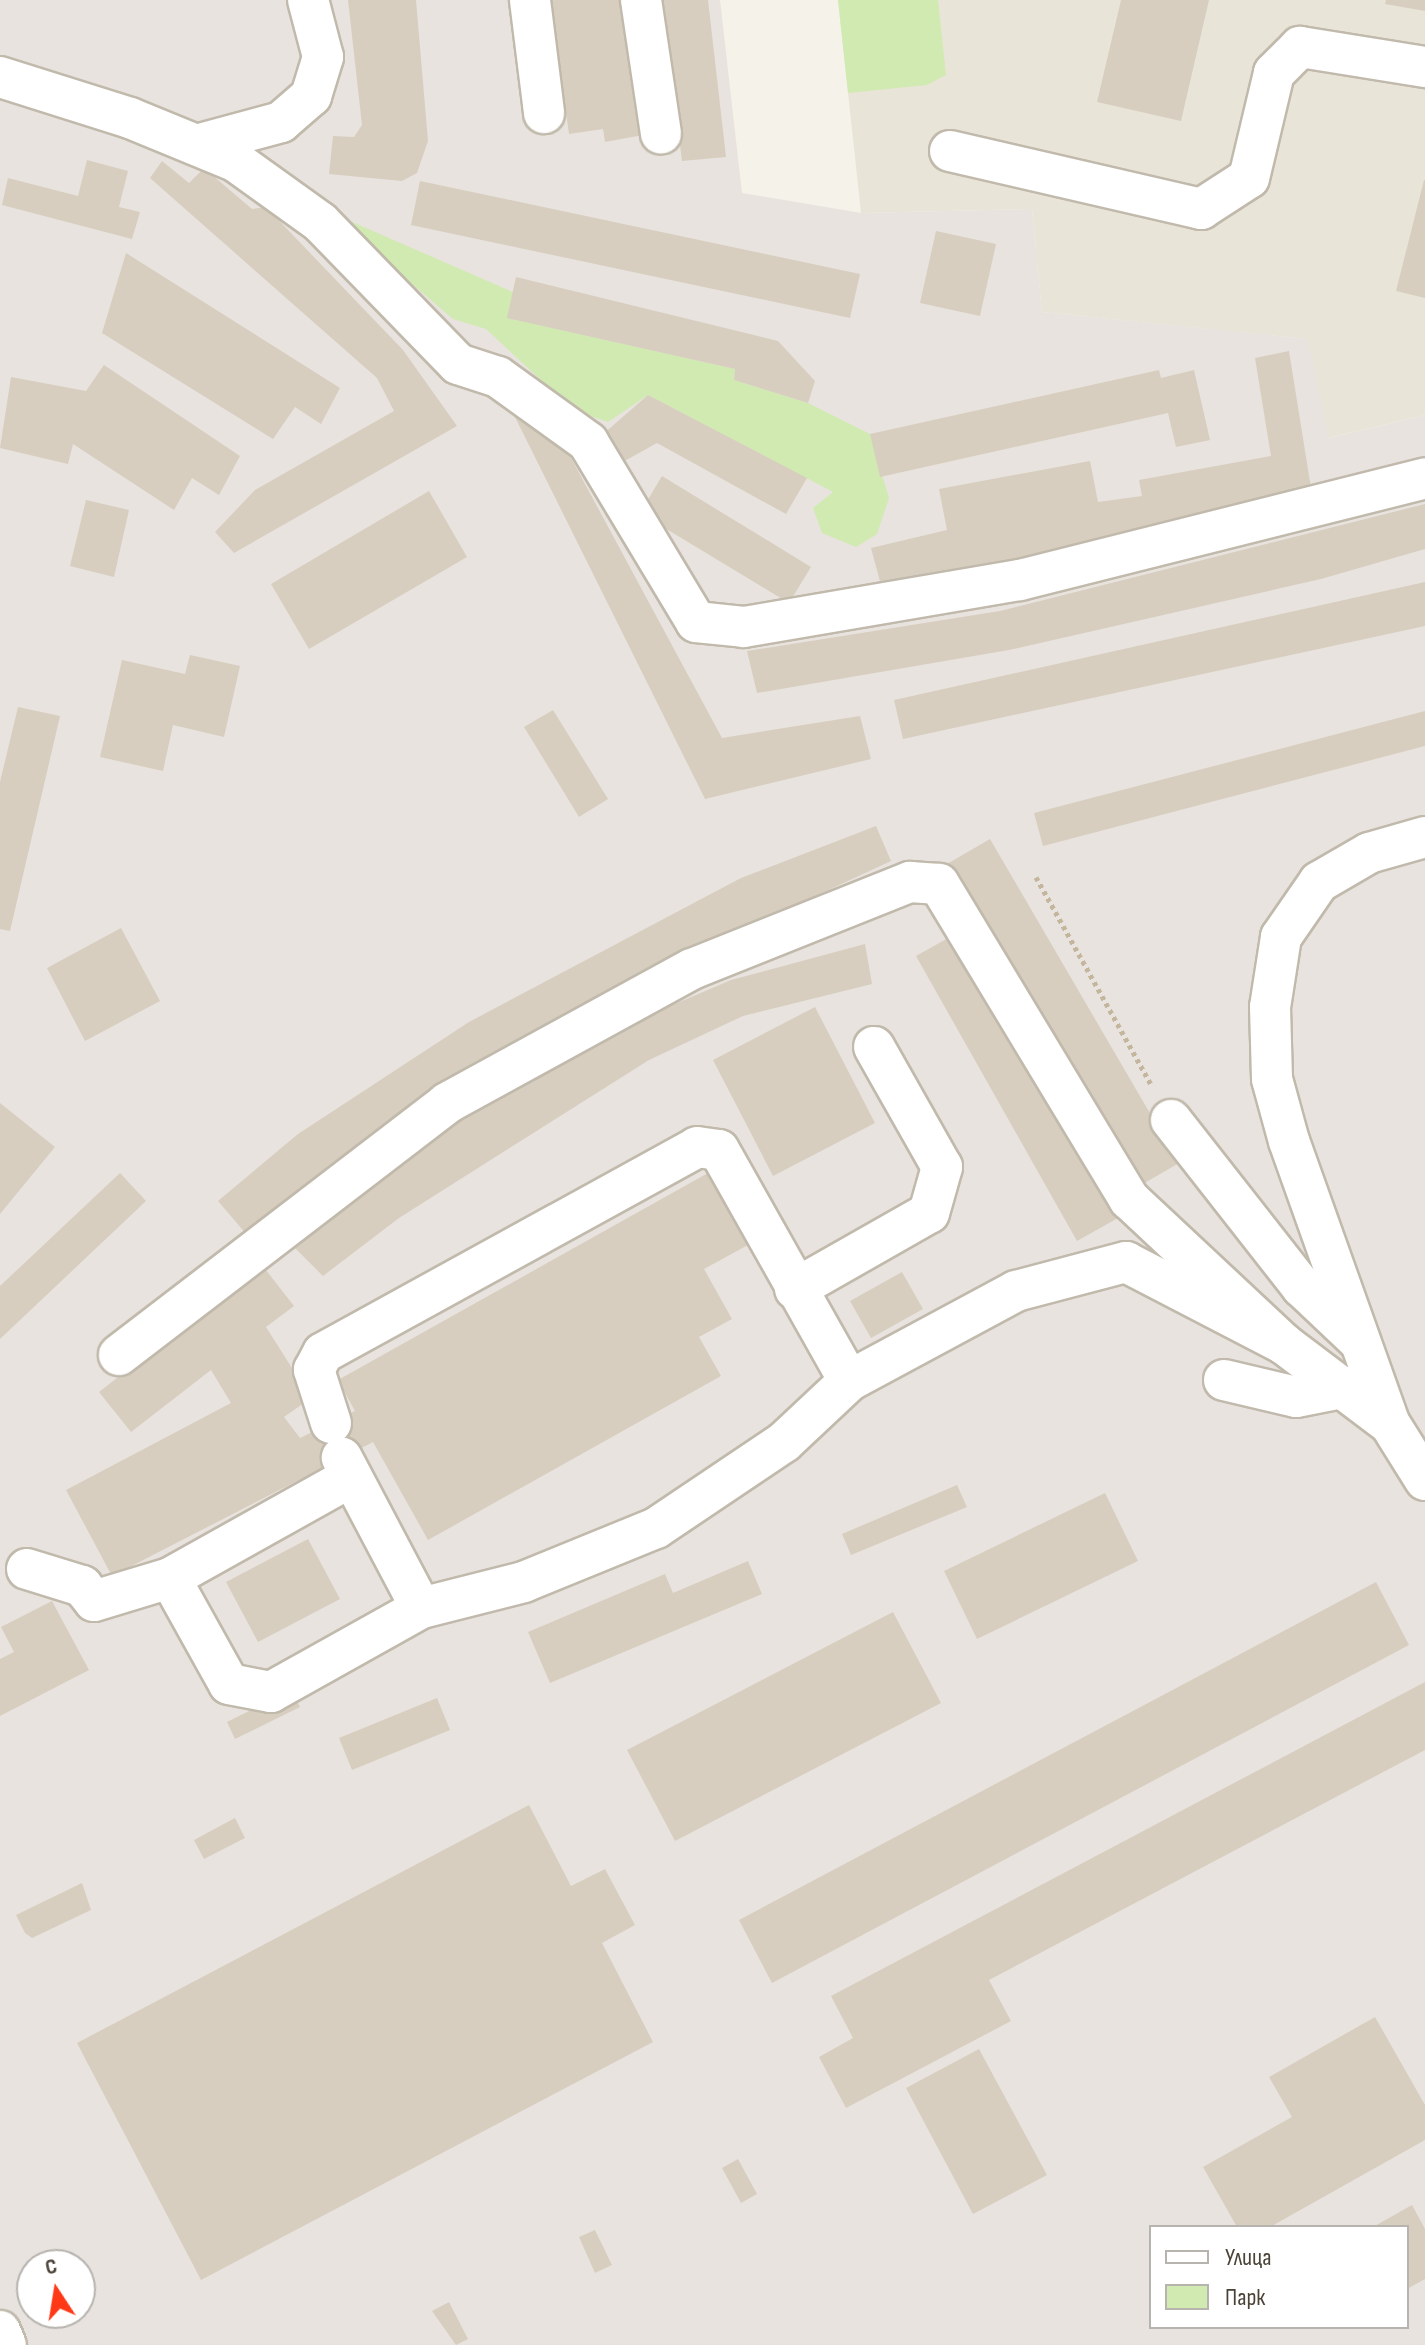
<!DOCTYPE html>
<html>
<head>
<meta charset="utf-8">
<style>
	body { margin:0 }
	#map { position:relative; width:1425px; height:2345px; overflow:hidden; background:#f5f2ea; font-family:"Sofia Sans Condensed",sans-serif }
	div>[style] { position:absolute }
	.residential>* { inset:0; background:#e9e4d8 }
	.industrial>* { inset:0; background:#e8e3de }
	.green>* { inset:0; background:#d1eab2 }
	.building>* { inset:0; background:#d7cebf }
	.path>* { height:5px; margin-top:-2.5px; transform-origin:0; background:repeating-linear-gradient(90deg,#c3b69d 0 4px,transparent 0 8px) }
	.roads { filter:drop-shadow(2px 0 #c1baac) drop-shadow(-2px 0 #c1baac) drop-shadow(0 2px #c1baac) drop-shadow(0 -2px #c1baac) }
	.minor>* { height:40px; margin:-20px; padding:0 20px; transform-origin:20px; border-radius:20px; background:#fff }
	span { translate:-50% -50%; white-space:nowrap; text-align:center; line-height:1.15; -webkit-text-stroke:7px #fff; paint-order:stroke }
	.legend { position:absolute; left:1149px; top:2225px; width:260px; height:104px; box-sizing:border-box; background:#fff; border:2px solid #b7b3af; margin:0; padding:10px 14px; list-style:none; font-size:24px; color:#4a4237 }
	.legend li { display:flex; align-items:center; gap:16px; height:40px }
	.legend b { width:40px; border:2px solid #b7b3af }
	.north { position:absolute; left:16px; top:2249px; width:80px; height:80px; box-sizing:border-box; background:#fff; border:2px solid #b7b3af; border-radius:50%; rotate:348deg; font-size:22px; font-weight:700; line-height:32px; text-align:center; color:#4a4237 }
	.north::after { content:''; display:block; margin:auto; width:28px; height:36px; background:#ff3917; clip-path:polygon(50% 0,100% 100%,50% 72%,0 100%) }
</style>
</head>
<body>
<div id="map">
	<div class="residential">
		<div style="clip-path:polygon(838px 0,1425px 0,1425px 415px,1328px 438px,1307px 339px,1042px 312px,1032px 209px,861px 213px)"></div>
	</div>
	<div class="industrial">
		<div style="clip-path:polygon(evenodd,0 0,720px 0,742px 193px,861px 213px,1032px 209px,1042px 312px,1308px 339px,1329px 438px,1425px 415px,1425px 2345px,0 2345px,0 0,1151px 2227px,1407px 2227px,1407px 2327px,1151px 2327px,1151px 2227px,0 0,32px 2265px,80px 2265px,80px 2313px,32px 2313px,32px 2265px)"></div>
	</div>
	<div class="green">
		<div style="clip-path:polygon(838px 0,938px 0,946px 75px,927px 85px,848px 93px)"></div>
		<div style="clip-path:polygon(327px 211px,513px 292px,508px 318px,735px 369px,734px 380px,808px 403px,870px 434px,889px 498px,877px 534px,856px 547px,822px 533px,813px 508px,833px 492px,648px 395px,608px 422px,573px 410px,486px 329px,453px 319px)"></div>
	</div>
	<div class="building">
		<div style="clip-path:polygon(348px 0,416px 0,428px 141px,417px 173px,402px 181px,329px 174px,333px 136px,354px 137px,362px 125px)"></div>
		<div style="clip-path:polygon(550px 0,623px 0,643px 135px,605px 142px,603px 129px,569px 134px)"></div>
		<div style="clip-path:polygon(662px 0,708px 0,726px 157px,682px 161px)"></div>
		<div style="clip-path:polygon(1121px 0,1209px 0,1181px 121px,1097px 102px)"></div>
		<div style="clip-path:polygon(1386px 0,1425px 0,1425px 11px,1385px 4px)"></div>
		<div style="clip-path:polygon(87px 160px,128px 171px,119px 207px,140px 212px,132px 239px,2px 205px,8px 178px,78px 196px)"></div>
		<div style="clip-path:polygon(162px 161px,189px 183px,204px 168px,252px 209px,266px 207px,403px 350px,457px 426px,234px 553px,215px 532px,255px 490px,394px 411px,377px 378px,150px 178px)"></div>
		<div style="clip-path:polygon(1424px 180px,1425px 180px,1425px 298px,1396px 291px)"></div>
		<div style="clip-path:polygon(420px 181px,860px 274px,850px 318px,411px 225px)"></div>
		<div style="clip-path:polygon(936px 231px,996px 244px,980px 316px,920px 303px)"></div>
		<div style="clip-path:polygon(126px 253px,340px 388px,321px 424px,295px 407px,273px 439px,102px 333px)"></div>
		<div style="clip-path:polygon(516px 277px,778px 341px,815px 381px,808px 403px,734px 380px,735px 369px,507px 318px)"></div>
		<div style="clip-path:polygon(1289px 351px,1311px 488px,1138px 535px,881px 585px,871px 548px,947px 530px,939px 489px,1090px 461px,1098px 502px,1142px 496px,1139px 480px,1271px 456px,1255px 358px)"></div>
		<div style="clip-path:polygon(104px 365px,240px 456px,219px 495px,192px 478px,174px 510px,73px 444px,68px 464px,0 448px,11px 377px,86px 391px)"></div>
		<div style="clip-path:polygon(1159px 370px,1161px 378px,1194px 370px,1210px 440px,1176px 447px,1168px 413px,880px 477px,870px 434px)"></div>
		<div style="clip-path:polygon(648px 395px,807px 478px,786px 514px,657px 443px,621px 463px,602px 435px)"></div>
		<div style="clip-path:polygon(526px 410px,558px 434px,722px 738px,860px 716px,871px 759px,705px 799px,514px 415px)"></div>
		<div style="clip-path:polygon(662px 476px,811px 567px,789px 603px,640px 513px)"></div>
		<div style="clip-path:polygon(429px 491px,467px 557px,309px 649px,271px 584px)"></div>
		<div style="clip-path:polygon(86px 500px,129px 510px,114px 577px,70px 566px)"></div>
		<div style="clip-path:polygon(1425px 504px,1425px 549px,1321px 579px,1009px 650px,757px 693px,747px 651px,1000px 611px)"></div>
		<div style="clip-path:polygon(1425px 582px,1425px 626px,903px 739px,894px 700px)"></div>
		<div style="clip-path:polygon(190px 655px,240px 666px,224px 737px,173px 725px,163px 771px,100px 757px,122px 660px,185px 674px)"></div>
		<div style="clip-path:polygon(18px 707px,60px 716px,10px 931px,0 929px,0 782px)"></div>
		<div style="clip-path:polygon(553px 710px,608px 799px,579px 817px,524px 727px)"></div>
		<div style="clip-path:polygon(1425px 711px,1425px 746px,1043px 846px,1034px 813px)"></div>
		<div style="clip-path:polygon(876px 826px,891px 861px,621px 986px,407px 1112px,247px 1235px,218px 1201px,298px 1134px,469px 1022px,741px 878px)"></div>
		<div style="clip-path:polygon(990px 839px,1179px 1163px,1136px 1188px,947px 864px)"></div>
		<div style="clip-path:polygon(121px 928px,160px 1001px,85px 1041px,47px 968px)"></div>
		<div style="clip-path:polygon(957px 933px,1118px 1218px,1077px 1241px,916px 956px)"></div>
		<div style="clip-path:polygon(865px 944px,872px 984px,743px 1016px,649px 1060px,399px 1218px,323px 1276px,288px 1241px,491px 1099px,635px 1021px,731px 980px)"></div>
		<div style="clip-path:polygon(815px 1007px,875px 1123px,773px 1176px,713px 1060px)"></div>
		<div style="clip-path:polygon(0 1103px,55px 1147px,0 1214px)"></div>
		<div style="clip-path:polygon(120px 1173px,146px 1201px,0 1339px,0 1286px)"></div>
		<div style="clip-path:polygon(708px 1173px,748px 1245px,704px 1269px,732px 1319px,699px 1337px,721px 1376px,428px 1540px,373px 1442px,112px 1576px,66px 1490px,231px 1403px,211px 1370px,131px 1432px,99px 1392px,262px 1265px,294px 1306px,266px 1327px,311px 1398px,284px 1417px,300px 1438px,355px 1411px,338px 1380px)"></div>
		<div style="clip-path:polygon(902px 1272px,923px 1309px,871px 1338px,850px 1301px)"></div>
		<div style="clip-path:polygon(957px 1485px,967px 1507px,851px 1555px,842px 1534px)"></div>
		<div style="clip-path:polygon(1105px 1493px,1138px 1561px,977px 1639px,944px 1571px)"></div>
		<div style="clip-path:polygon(308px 1539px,340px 1599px,258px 1642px,226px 1582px)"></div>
		<div style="clip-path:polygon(748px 1561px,762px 1594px,550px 1683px,528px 1632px,665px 1574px,673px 1593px)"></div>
		<div style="clip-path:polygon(1376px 1582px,1409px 1645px,772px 1983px,739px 1920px)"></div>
		<div style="clip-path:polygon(52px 1601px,89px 1670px,0 1716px,0 1659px,14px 1652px,1px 1627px)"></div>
		<div style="clip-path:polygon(893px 1612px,941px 1703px,675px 1841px,627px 1750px)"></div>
		<div style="clip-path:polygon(1425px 1682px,1425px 1750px,989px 1980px,1011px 2021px,846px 2108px,819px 2057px,853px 2038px,831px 1996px)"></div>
		<div style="clip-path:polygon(291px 1690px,300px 1707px,235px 1739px,227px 1722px)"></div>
		<div style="clip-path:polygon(437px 1698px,450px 1730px,352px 1770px,339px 1738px)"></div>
		<div style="clip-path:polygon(529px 1805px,571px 1886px,605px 1869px,635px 1925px,602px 1943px,653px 2042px,201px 2280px,77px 2043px)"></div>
		<div style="clip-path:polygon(235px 1818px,245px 1838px,204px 1859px,194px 1840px)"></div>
		<div style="clip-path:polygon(82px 1883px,91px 1910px,32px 1938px,25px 1933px,16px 1915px)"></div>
		<div style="clip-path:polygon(1375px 2017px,1425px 2105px,1425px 2140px,1270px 2227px,1237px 2227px,1203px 2167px,1292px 2117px,1269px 2077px)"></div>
		<div style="clip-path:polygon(979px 2049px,1047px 2175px,973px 2214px,906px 2088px)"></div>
		<div style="clip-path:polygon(738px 2159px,757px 2194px,741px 2203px,722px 2168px)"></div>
		<div style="clip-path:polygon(1412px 2205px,1425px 2229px,1425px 2279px,1407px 2289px,1407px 2227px,1373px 2227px)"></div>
		<div style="clip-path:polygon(595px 2230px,612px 2265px,595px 2273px,579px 2237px)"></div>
		<div style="clip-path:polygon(449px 2302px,468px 2339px,456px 2345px,432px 2311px)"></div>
	</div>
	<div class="path">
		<div style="left:1036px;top:877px;width:239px;rotate:61deg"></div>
	</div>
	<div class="roads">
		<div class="minor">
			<div style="left:530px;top:0;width:114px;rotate:82.9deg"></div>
			<div style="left:641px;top:0;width:135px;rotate:81.5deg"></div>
			<div style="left:0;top:77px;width:136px;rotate:17.5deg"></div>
			<div style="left:130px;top:118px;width:113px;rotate:22.3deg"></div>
			<div style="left:235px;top:161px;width:105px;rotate:35.7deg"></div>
			<div style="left:320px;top:222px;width:198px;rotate:45.8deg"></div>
			<div style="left:458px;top:364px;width:42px;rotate:18deg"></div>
			<div style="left:498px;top:377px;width:111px;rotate:35.8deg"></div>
			<div style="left:588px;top:442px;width:210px;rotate:59deg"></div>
			<div style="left:696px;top:622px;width:48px;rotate:5.9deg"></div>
			<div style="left:744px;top:627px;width:280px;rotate:-9.7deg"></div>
			<div style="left:1020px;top:580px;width:418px;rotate:-14.1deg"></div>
			<div style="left:196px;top:145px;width:88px;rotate:-15.1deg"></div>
			<div style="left:281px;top:122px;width:40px;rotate:-41deg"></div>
			<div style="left:311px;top:96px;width:41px;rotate:-72.9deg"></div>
			<div style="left:323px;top:57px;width:59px;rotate:-104.7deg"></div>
			<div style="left:950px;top:151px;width:258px;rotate:13deg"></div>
			<div style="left:1201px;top:209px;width:57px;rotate:-32.9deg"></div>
			<div style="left:1249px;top:178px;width:108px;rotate:-76.6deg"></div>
			<div style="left:1274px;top:73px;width:37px;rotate:-45deg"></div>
			<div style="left:1300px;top:47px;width:127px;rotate:9.1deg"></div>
			<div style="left:1425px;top:837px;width:58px;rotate:164.1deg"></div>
			<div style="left:1369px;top:853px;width:58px;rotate:149.9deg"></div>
			<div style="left:1319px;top:882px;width:67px;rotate:124.6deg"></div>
			<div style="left:1281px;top:937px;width:71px;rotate:98.9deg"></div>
			<div style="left:1270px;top:1007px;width:72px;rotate:88.4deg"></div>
			<div style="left:1272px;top:1079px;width:64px;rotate:74.7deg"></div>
			<div style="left:1289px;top:1141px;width:300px;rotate:70.4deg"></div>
			<div style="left:1390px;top:1424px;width:66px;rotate:58deg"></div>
			<div style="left:1171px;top:1120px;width:212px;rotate:51.9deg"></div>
			<div style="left:1302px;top:1287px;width:76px;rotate:43.4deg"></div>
			<div style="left:795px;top:1289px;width:154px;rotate:-29.6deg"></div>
			<div style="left:929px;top:1213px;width:48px;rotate:-74.2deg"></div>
			<div style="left:942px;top:1167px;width:138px;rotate:-119.5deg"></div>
			<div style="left:119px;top:1355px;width:414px;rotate:-37.5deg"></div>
			<div style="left:447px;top:1103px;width:279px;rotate:-28.7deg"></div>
			<div style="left:692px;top:969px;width:235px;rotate:-21.8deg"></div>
			<div style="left:910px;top:882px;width:29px;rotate:4deg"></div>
			<div style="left:939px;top:884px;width:368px;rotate:58.9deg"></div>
			<div style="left:1129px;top:1199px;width:212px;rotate:43.1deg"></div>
			<div style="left:1224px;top:1380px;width:74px;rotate:13.3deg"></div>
			<div style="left:1296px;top:1397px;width:53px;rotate:-10.9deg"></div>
			<div style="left:849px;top:1381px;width:190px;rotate:-28.3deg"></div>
			<div style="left:1016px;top:1291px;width:114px;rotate:-14.8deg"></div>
			<div style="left:1126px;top:1262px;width:178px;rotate:27.4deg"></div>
			<div style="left:1284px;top:1344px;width:129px;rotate:37.1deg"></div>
			<div style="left:331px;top:1423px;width:56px;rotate:-107.8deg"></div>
			<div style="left:314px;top:1370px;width:19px;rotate:-62deg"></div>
			<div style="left:323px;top:1353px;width:427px;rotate:-28.8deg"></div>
			<div style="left:697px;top:1147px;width:22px;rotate:8deg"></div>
			<div style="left:719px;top:1150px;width:265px;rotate:60.6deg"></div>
			<div style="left:849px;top:1381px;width:89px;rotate:136.8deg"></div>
			<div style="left:784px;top:1442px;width:154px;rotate:146.1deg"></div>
			<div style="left:656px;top:1528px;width:143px;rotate:157.8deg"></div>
			<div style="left:524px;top:1582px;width:106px;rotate:165.8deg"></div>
			<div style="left:421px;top:1608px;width:170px;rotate:-117.8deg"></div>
			<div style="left:349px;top:1478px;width:205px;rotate:150.8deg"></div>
			<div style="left:170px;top:1578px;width:121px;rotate:60.9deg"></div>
			<div style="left:229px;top:1684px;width:43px;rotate:10.8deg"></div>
			<div style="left:271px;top:1692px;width:172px;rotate:-29.2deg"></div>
			<div style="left:27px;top:1569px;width:58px;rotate:17.2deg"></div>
			<div style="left:82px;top:1586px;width:19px;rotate:51deg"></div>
			<div style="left:94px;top:1601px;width:79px;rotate:-16.8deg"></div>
			<div style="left:0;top:2331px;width:15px;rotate:67deg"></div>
		</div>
	</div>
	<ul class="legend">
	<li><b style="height:10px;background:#fff"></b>Улица</li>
	<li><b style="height:22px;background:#d1eab2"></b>Парк</li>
	</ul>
	<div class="north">С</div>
</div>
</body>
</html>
